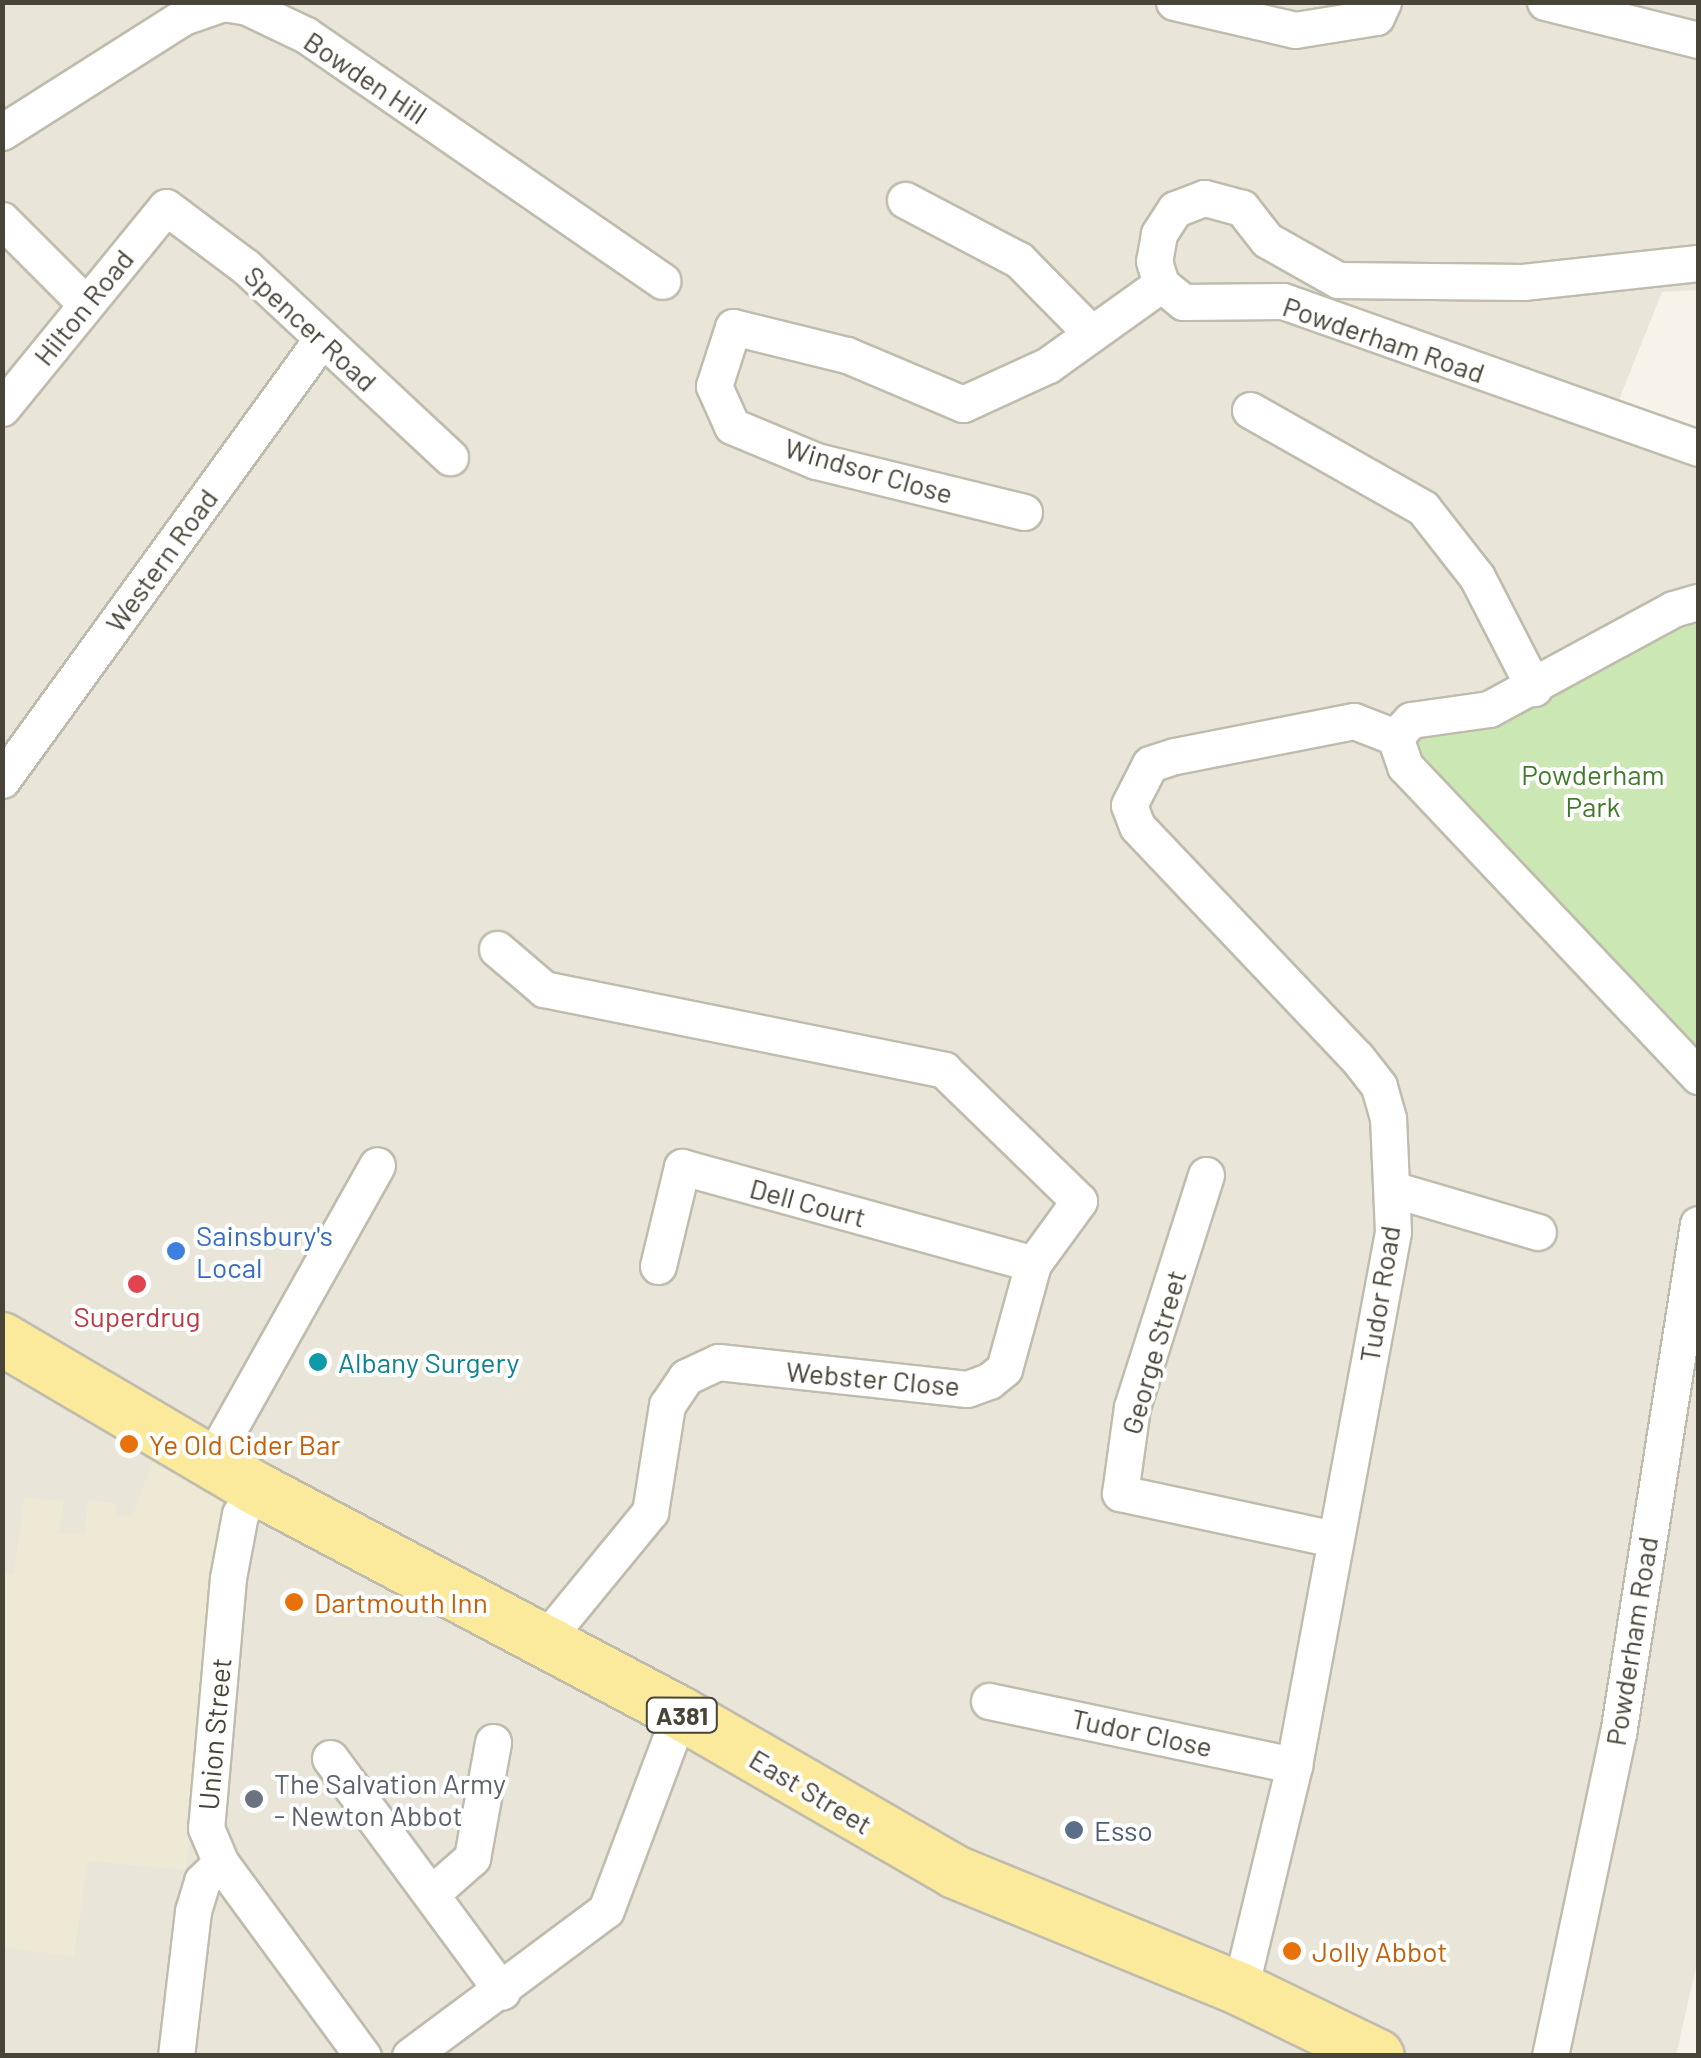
<!DOCTYPE html>
<html>
<head>
<meta charset="utf-8">
<style>
	body { margin:0 }
	#map { position:relative; width:1701px; height:2058px; overflow:hidden; background:#f5f3ea; font-family:Barlow,sans-serif }
	div>[style] { position:absolute }
	.residential>* { inset:0; background:#e9e5d9 }
	.education>* { inset:0; background:#ede9d5 }
	.green>* { inset:0; background:#cbe8b4 }
	.roads { filter:drop-shadow(2px 0 #c0bcad) drop-shadow(-2px 0 #c0bcad) drop-shadow(0 2px #c0bcad) drop-shadow(0 -2px #c0bcad) }
	.street>* { height:35px; margin:-17.5px; padding:0 17.5px; transform-origin:17.5px; border-radius:17.5px; background:#fff }
	.primary>* { height:52px; margin:-26px; padding:0 26px; transform-origin:26px; border-radius:26px; background:#fcea9c }
	.dots>* { width:28px; height:28px; translate:-50% -50%; box-sizing:border-box; border:5px solid #fff; border-radius:50% }
	span { translate:-50% -50%; white-space:nowrap; text-align:center; line-height:1.15; -webkit-text-stroke:8px #fff; paint-order:stroke }
	.shield-label span { padding:2px 8px; background:#fff; border:2px solid; border-radius:8px; -webkit-text-stroke-width:0 }
	.shield-label { font-size:25px; color:#494438; font-weight:700 }
	.street-label { font-size:28px; color:#494438 }
	.park-label { font-size:28px; color:#427a2c }
	.shop-label { font-size:28px; color:#366cbe }
	.left { translate:0 -50%; text-align:left }
	.health-label { font-size:28px; color:#be3a42 }
	.culture-label { font-size:28px; color:#0d838f }
	.food-label { font-size:28px; color:#c56008 }
	.worship-label { font-size:28px; color:#5b616d }
	.service-label { font-size:28px; color:#4e5e75 }
	.frame { position:absolute; inset:0; border:5px solid #494438; pointer-events:none }
</style>
</head>
<body>
<div id="map">
	<div class="residential">
		<div style="clip-path:polygon(3px 3px,1698px 3px,1698px 290px,1662px 292px,1607px 430px,1698px 468px,1698px 1959px,1676px 2055px,3px 2056px)"></div>
	</div>
	<div class="education">
		<div style="clip-path:polygon(156px 1453px,224px 1495px,186px 1870px,88px 1861px,74px 1956px,3px 1948px,2px 1572px,14px 1574px,24px 1497px,64px 1501px,59px 1533px,84px 1535px,88px 1500px,116px 1504px,116px 1515px,132px 1516px)"></div>
	</div>
	<div class="green">
		<div style="clip-path:polygon(1698px 616px,1698px 1052px,1418px 760px,1412px 742px,1425px 729px)"></div>
	</div>
	<div class="roads">
		<div class="street">
			<div style="left:1174px;top:2px;width:124px;rotate:13deg"></div>
			<div style="left:1295px;top:30px;width:82px;rotate:-9.1deg"></div>
			<div style="left:1376px;top:17px;width:17px;rotate:-65deg"></div>
			<div style="left:1545px;top:2px;width:158px;rotate:13.9deg"></div>
			<div style="left:2px;top:132px;width:214px;rotate:-32.4deg"></div>
			<div style="left:183px;top:17px;width:42px;rotate:-19.3deg"></div>
			<div style="left:223px;top:3px;width:24px;rotate:9deg"></div>
			<div style="left:247px;top:7px;width:65px;rotate:25.4deg"></div>
			<div style="left:306px;top:35px;width:433px;rotate:34.6deg"></div>
			<div style="left:905px;top:200px;width:129px;rotate:27.8deg"></div>
			<div style="left:1019px;top:260px;width:103px;rotate:45.4deg"></div>
			<div style="left:2px;top:220px;width:116px;rotate:45deg"></div>
			<div style="left:1698px;top:263px;width:176px;rotate:173.8deg"></div>
			<div style="left:1523px;top:282px;width:185px;rotate:-179.4deg"></div>
			<div style="left:1338px;top:280px;width:81px;rotate:-150.6deg"></div>
			<div style="left:1267px;top:240px;width:41px;rotate:-128deg"></div>
			<div style="left:1242px;top:208px;width:39px;rotate:-165deg"></div>
			<div style="left:1204px;top:198px;width:31px;rotate:159deg"></div>
			<div style="left:1175px;top:209px;width:30px;rotate:123deg"></div>
			<div style="left:1159px;top:234px;width:27px;rotate:100deg"></div>
			<div style="left:1154px;top:261px;width:24px;rotate:73deg"></div>
			<div style="left:1161px;top:284px;width:28px;rotate:39deg"></div>
			<div style="left:1183px;top:302px;width:100px;rotate:-0.6deg"></div>
			<div style="left:1283px;top:301px;width:440px;rotate:19.5deg"></div>
			<div style="left:2px;top:408px;width:259px;rotate:-50.8deg"></div>
			<div style="left:166px;top:207px;width:100px;rotate:36.9deg"></div>
			<div style="left:246px;top:267px;width:279px;rotate:43deg"></div>
			<div style="left:1250px;top:410px;width:199px;rotate:29.5deg"></div>
			<div style="left:1423px;top:508px;width:88px;rotate:52deg"></div>
			<div style="left:1477px;top:577px;width:125px;rotate:62.8deg"></div>
			<div style="left:1024px;top:512px;width:214px;rotate:-166.2deg"></div>
			<div style="left:816px;top:461px;width:91px;rotate:-157.4deg"></div>
			<div style="left:732px;top:426px;width:44px;rotate:-114.2deg"></div>
			<div style="left:714px;top:386px;width:62px;rotate:-72.1deg"></div>
			<div style="left:733px;top:327px;width:117px;rotate:13.8deg"></div>
			<div style="left:847px;top:355px;width:126px;rotate:22.9deg"></div>
			<div style="left:963px;top:404px;width:94px;rotate:-24.6deg"></div>
			<div style="left:1048px;top:365px;width:139px;rotate:-35.6deg"></div>
			<div style="left:1395px;top:737px;width:31px;rotate:71deg"></div>
			<div style="left:1405px;top:766px;width:427px;rotate:46.6deg"></div>
			<div style="left:1395px;top:737px;width:23px;rotate:-47deg"></div>
			<div style="left:1411px;top:720px;width:79px;rotate:-8deg"></div>
			<div style="left:1489px;top:709px;width:209px;rotate:-28.5deg"></div>
			<div style="left:1673px;top:609px;width:26px;rotate:-16deg"></div>
			<div style="left:2px;top:780px;width:543px;rotate:-54.06deg"></div>
			<div style="left:497px;top:949px;width:62px;rotate:40.4deg"></div>
			<div style="left:544px;top:989px;width:408px;rotate:11.4deg"></div>
			<div style="left:944px;top:1070px;width:188px;rotate:44.1deg"></div>
			<div style="left:1079px;top:1201px;width:78px;rotate:126.1deg"></div>
			<div style="left:1033px;top:1264px;width:109px;rotate:105.4deg"></div>
			<div style="left:1004px;top:1369px;width:19px;rotate:141deg"></div>
			<div style="left:989px;top:1381px;width:23px;rotate:160deg"></div>
			<div style="left:967px;top:1389px;width:250px;rotate:-173.8deg"></div>
			<div style="left:718px;top:1362px;width:35px;rotate:155deg"></div>
			<div style="left:686px;top:1377px;width:34px;rotate:124deg"></div>
			<div style="left:667px;top:1405px;width:108px;rotate:99deg"></div>
			<div style="left:650px;top:1512px;width:167px;rotate:129.4deg"></div>
			<div style="left:1206px;top:1175px;width:244px;rotate:107.7deg"></div>
			<div style="left:1132px;top:1407px;width:87px;rotate:97.9deg"></div>
			<div style="left:1120px;top:1493px;width:220px;rotate:12.1deg"></div>
			<div style="left:1392px;top:1189px;width:152px;rotate:16.4deg"></div>
			<div style="left:658px;top:1266px;width:102px;rotate:-76.4deg"></div>
			<div style="left:682px;top:1167px;width:364px;rotate:15.4deg"></div>
			<div style="left:211px;top:1461px;width:339px;rotate:-60.7deg"></div>
			<div style="left:257px;top:1489px;width:30px;rotate:124deg"></div>
			<div style="left:240px;top:1514px;width:65px;rotate:100.6deg"></div>
			<div style="left:228px;top:1578px;width:251px;rotate:95deg"></div>
			<div style="left:206px;top:1828px;width:38px;rotate:67deg"></div>
			<div style="left:221px;top:1863px;width:240px;rotate:53.7deg"></div>
			<div style="left:989px;top:1701px;width:312px;rotate:11.9deg"></div>
			<div style="left:330px;top:1758px;width:290px;rotate:53.6deg"></div>
			<div style="left:431px;top:1894px;width:55px;rotate:-41.3deg"></div>
			<div style="left:472px;top:1858px;width:118px;rotate:-79.7deg"></div>
			<div style="left:1240px;top:1989px;width:230px;rotate:-76.4deg"></div>
			<div style="left:1294px;top:1765px;width:542px;rotate:-79.48deg"></div>
			<div style="left:1393px;top:1232px;width:114px;rotate:-92.5deg"></div>
			<div style="left:1388px;top:1118px;width:33px;rotate:-106deg"></div>
			<div style="left:1379px;top:1086px;width:37px;rotate:-128deg"></div>
			<div style="left:1356px;top:1057px;width:318px;rotate:-133.5deg"></div>
			<div style="left:1137px;top:826px;width:22px;rotate:-111deg"></div>
			<div style="left:1129px;top:805px;width:46px;rotate:-62.9deg"></div>
			<div style="left:1150px;top:764px;width:26px;rotate:-18deg"></div>
			<div style="left:1175px;top:756px;width:182px;rotate:-11.1deg"></div>
			<div style="left:1354px;top:721px;width:44px;rotate:21.3deg"></div>
			<div style="left:176px;top:2056px;width:146px;rotate:-83.3deg"></div>
			<div style="left:193px;top:1911px;width:31px;rotate:-73deg"></div>
			<div style="left:202px;top:1881px;width:26px;rotate:-43deg"></div>
			<div style="left:410px;top:2056px;width:244px;rotate:-36.7deg"></div>
			<div style="left:606px;top:1910px;width:210px;rotate:-69.4deg"></div>
			<div style="left:1550px;top:2056px;width:329px;rotate:-78.1deg"></div>
			<div style="left:1618px;top:1734px;width:516px;rotate:-81.09deg"></div>
		</div>
		<div class="primary">
			<div style="left:2px;top:1339px;width:296px;rotate:30.5deg"></div>
			<div style="left:257px;top:1489px;width:479px;rotate:27.9deg"></div>
			<div style="left:680px;top:1713px;width:318px;rotate:30deg"></div>
			<div style="left:955px;top:1872px;width:308px;rotate:22.3deg"></div>
			<div style="left:1240px;top:1989px;width:153px;rotate:25.9deg"></div>
		</div>
	</div>
	<div class="dots">
		<div style="left:176px;top:1251px;background:#3f7fe0"></div>
		<div style="left:137px;top:1284px;background:#e0444e"></div>
		<div style="left:318px;top:1362px;background:#0f9aa8"></div>
		<div style="left:129px;top:1444px;background:#e8710a"></div>
		<div style="left:294px;top:1602px;background:#e8710a"></div>
		<div style="left:254px;top:1799px;background:#6b7280"></div>
		<div style="left:1074px;top:1830px;background:#5c6f8a"></div>
		<div style="left:1292px;top:1951px;background:#e8710a"></div>
	</div>
	<div class="shield-label">
		<span style="left:682px;top:1715px">A381</span>
	</div>
	<div class="street-label">
		<span style="left:366px;top:77px;rotate:34deg">Bowden Hill</span>
		<span style="left:83px;top:307px;rotate:-51deg">Hilton Road</span>
		<span style="left:311px;top:328px;rotate:43deg">Spencer Road</span>
		<span style="left:1384px;top:339px;rotate:19deg">Powderham Road</span>
		<span style="left:869px;top:470px;rotate:16deg">Windsor Close</span>
		<span style="left:161px;top:560px;rotate:-54deg">Western Road</span>
		<span style="left:808px;top:1202px;rotate:15deg">Dell Court</span>
		<span style="left:1379px;top:1294px;rotate:-81deg">Tudor Road</span>
		<span style="left:1153px;top:1352px;rotate:-74deg">George Street</span>
		<span style="left:873px;top:1378px;rotate:5deg">Webster Close</span>
		<span style="left:1631px;top:1641px;rotate:-81deg">Powderham Road</span>
		<span style="left:1142px;top:1732px;rotate:12deg">Tudor Close</span>
		<span style="left:214px;top:1734px;rotate:-85deg">Union Street</span>
		<span style="left:811px;top:1791px;rotate:31deg">East Street</span>
	</div>
	<div class="park-label">
		<span style="left:1593px;top:790px">Powderham<br>Park</span>
	</div>
	<div class="shop-label">
		<span class="left" style="left:196px;top:1251px">Sainsbury's<br>Local</span>
	</div>
	<div class="health-label">
		<span style="left:137px;top:1316px">Superdrug</span>
	</div>
	<div class="culture-label">
		<span class="left" style="left:338px;top:1362px">Albany Surgery</span>
	</div>
	<div class="food-label">
		<span class="left" style="left:149px;top:1444px">Ye Old Cider Bar</span>
		<span class="left" style="left:314px;top:1602px">Dartmouth Inn</span>
		<span class="left" style="left:1312px;top:1951px">Jolly Abbot</span>
	</div>
	<div class="worship-label">
		<span class="left" style="left:274px;top:1799px">The Salvation Army<br>- Newton Abbot</span>
	</div>
	<div class="service-label">
		<span class="left" style="left:1094px;top:1830px">Esso</span>
	</div>
	<div class="frame"></div>
</div>
</body>
</html>
